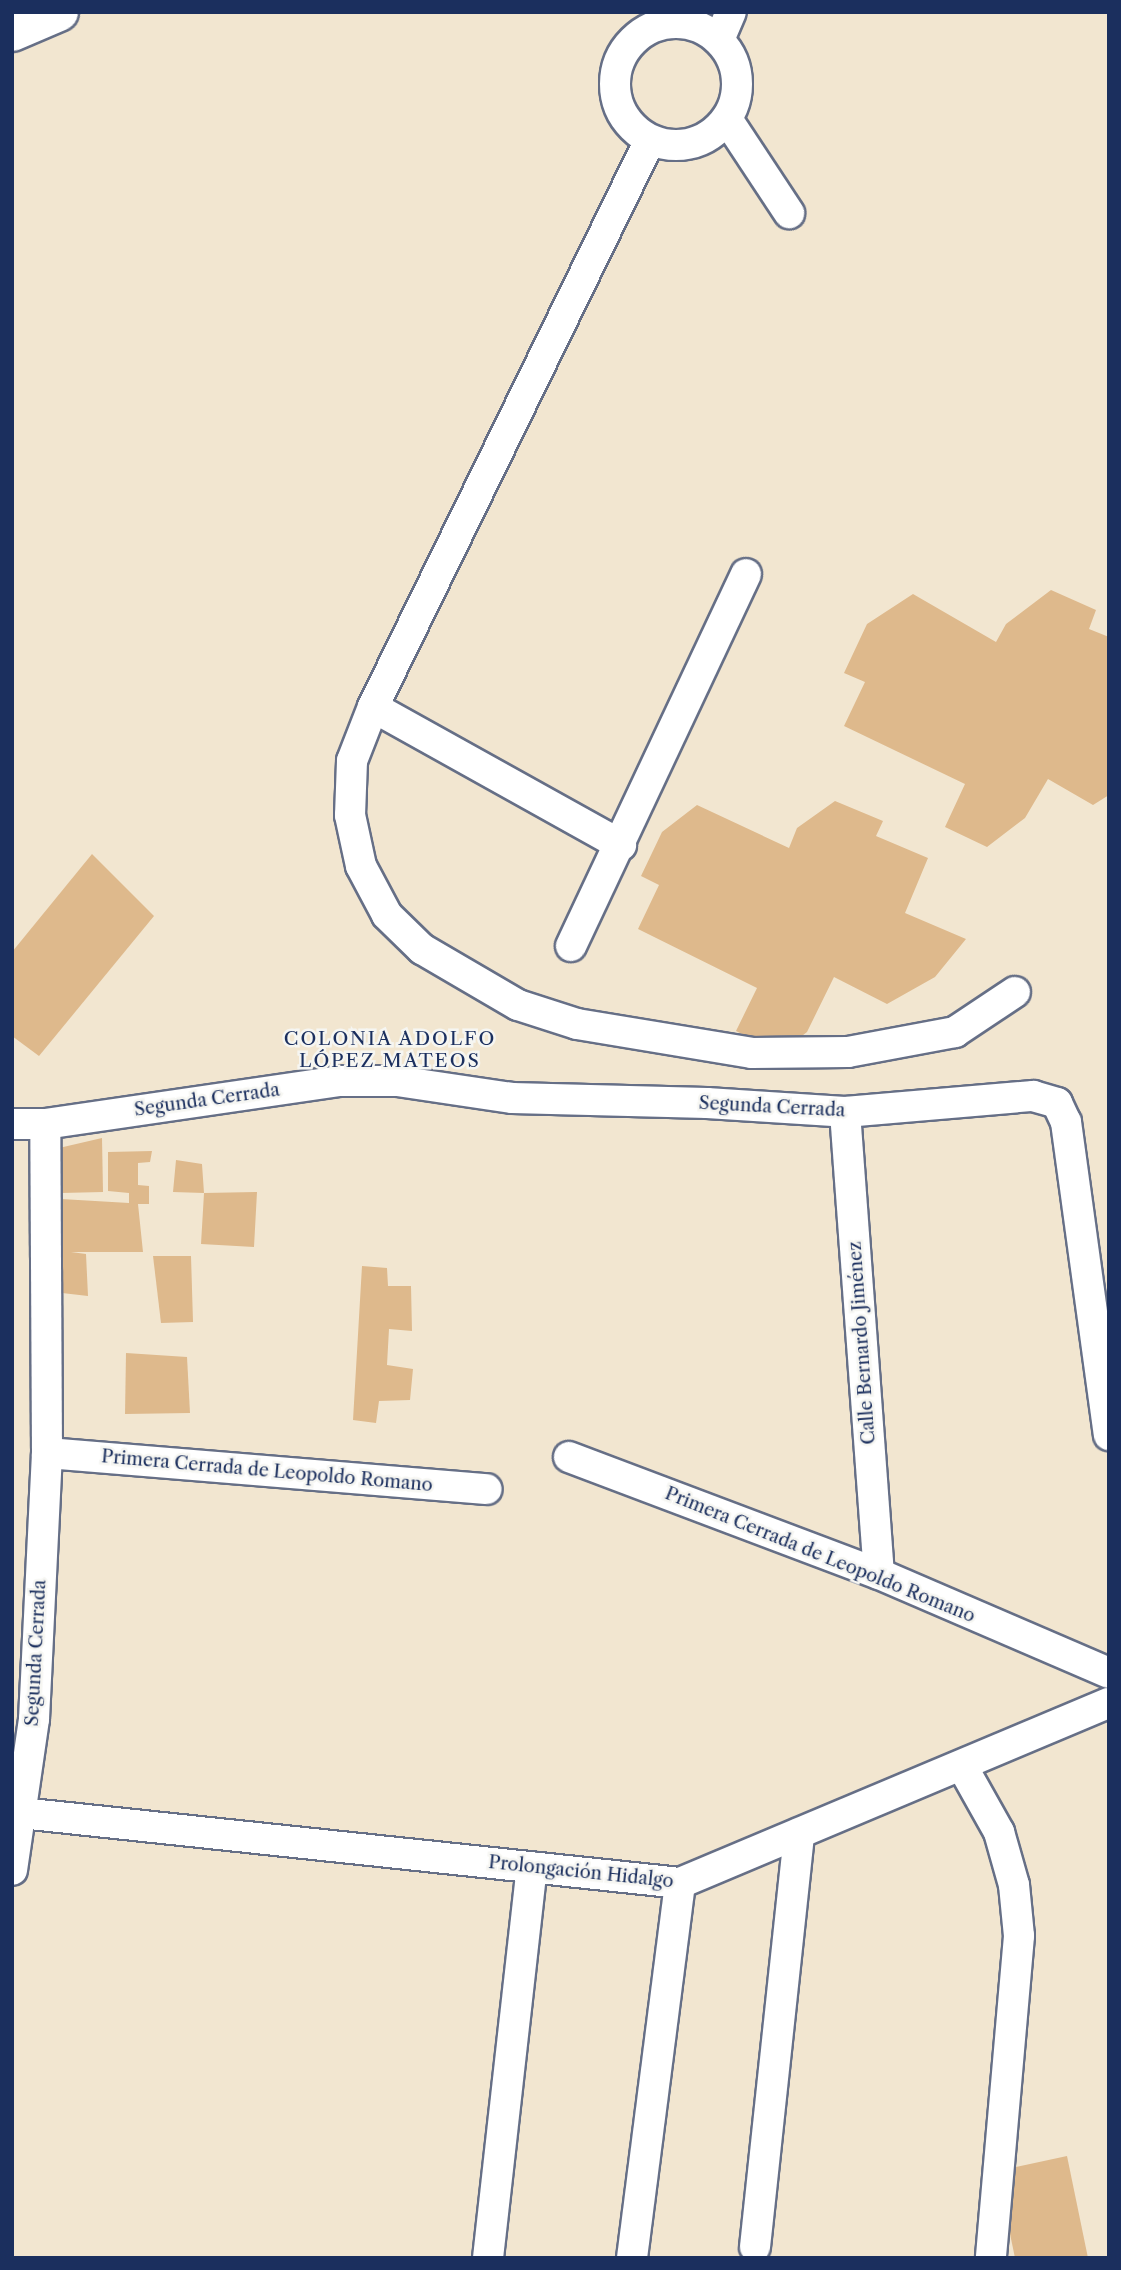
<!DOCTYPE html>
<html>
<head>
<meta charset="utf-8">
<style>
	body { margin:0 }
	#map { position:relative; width:1121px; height:2270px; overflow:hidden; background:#f2e6d0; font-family:"Libre Caslon Text",serif }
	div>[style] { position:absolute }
	.building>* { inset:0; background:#deb98c }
	.roads { filter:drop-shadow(2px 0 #666f86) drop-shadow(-2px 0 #666f86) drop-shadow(0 2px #666f86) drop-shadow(0 -2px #666f86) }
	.minor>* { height:30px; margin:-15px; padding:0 15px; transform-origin:15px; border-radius:15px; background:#fff }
	.minor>.ring { margin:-15px; padding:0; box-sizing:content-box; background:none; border:30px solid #fff; border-radius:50% }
	.secondary>* { height:38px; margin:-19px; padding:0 19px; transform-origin:19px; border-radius:19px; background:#fff }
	span { translate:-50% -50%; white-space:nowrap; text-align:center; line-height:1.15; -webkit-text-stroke:5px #f6f6f2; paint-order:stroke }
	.street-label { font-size:18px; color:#1b2f5e }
	.neighbourhood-label { font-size:19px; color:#1b2f5e; letter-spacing:2px }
	.frame { position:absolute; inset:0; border:14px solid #1b2f5e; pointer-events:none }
</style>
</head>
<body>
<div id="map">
	<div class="building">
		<div style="clip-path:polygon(1051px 590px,1096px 610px,1089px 629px,1109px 637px,1109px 795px,1093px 805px,1048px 779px,1025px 818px,987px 847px,945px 827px,965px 784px,844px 726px,865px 682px,844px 673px,867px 624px,913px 594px,996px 642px,1006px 624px)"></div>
		<div style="clip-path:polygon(835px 801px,883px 821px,876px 836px,928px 858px,905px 913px,966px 939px,935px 977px,887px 1004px,834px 977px,807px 1032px,780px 1053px,736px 1031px,757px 988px,638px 929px,659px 885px,641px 876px,662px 832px,697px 805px,789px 848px,797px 828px)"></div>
		<div style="clip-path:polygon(92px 854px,154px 916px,39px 1056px,12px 1036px,12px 952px)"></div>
		<div style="clip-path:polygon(102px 1138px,103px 1192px,61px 1193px,59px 1148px)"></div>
		<div style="clip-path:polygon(152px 1151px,150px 1162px,138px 1163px,138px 1185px,149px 1186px,149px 1204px,138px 1204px,143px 1252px,71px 1252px,86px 1254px,88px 1296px,62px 1293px,61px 1199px,129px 1203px,129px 1193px,108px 1191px,108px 1152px)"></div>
		<div style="clip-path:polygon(176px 1160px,202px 1164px,204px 1193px,257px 1192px,254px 1247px,201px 1244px,204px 1193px,173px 1192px)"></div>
		<div style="clip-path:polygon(153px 1256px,191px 1256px,193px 1322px,161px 1323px)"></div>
		<div style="clip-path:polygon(362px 1266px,387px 1268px,388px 1286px,411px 1286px,412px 1331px,389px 1329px,387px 1365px,413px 1369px,410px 1400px,379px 1401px,376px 1423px,353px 1420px)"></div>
		<div style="clip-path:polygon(126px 1353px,187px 1357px,190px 1413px,125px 1414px)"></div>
		<div style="clip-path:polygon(1067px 2156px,1088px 2258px,1015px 2258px,997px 2171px)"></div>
	</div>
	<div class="roads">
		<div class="minor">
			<div class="ring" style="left:615px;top:23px;width:92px;height:92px"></div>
			<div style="left:719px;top:40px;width:30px;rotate:-67deg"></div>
			<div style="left:727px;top:119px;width:113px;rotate:56.6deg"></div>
			<div style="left:650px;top:140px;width:631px;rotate:116.04deg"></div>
			<div style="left:373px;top:707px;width:58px;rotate:111.3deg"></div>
			<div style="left:352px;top:761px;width:54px;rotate:92.1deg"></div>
			<div style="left:350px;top:815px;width:52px;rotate:77.8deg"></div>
			<div style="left:361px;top:866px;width:55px;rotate:62deg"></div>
			<div style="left:387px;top:915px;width:49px;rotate:44.2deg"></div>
			<div style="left:422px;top:949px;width:111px;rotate:30.3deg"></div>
			<div style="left:518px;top:1005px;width:62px;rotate:17.9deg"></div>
			<div style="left:577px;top:1024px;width:177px;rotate:9.4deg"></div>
			<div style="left:752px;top:1053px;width:96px;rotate:-0.6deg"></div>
			<div style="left:848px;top:1052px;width:109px;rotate:-10.6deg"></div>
			<div style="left:955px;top:1032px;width:72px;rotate:-33.7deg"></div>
			<div style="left:373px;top:707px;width:284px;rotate:29.1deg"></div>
			<div style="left:571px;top:946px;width:411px;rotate:-64.8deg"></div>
			<div style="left:845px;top:1112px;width:463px;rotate:85.8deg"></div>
			<div style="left:12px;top:1124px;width:33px"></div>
			<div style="left:45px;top:1124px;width:298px;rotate:-8.3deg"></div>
			<div style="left:340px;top:1081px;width:57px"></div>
			<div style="left:397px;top:1081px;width:116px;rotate:8.4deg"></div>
			<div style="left:512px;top:1098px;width:195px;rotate:1.5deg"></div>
			<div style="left:707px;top:1103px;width:138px;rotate:3.7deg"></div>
			<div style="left:845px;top:1112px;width:189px;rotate:-4.9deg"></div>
			<div style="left:1033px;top:1096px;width:25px;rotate:16deg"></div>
			<div style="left:1057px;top:1103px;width:21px;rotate:65deg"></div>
			<div style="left:1066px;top:1122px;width:316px;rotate:82.2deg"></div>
			<div style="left:47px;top:1453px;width:441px;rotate:4.7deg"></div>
			<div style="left:569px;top:1457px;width:331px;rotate:20.7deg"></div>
			<div style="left:879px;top:1574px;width:250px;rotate:23.3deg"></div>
			<div style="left:962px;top:1766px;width:76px;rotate:60.7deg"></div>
			<div style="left:999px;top:1832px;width:55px;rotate:74.2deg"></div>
			<div style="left:1014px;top:1885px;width:51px;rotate:84.4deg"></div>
			<div style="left:1019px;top:1936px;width:323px;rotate:95deg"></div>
			<div style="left:21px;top:1813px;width:663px;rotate:6.06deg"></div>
			<div style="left:680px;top:1883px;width:465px;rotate:-22.8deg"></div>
			<div style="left:12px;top:1870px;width:153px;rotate:-81.7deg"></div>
			<div style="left:34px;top:1719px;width:266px;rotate:-87.2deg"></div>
			<div style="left:47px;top:1453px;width:329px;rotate:-90.3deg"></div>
			<div style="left:755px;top:2247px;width:416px;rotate:-83.9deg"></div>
			<div style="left:488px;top:2258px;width:393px;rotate:-83.6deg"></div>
			<div style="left:632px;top:2258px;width:378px;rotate:-82.7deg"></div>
		</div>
		<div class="secondary">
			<div style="left:12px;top:32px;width:51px;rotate:-23.1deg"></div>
		</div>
	</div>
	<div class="street-label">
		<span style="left:207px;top:1100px;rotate:-8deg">Segunda Cerrada</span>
		<span style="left:772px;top:1107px;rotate:3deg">Segunda Cerrada</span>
		<span style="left:862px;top:1343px;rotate:-94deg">Calle Bernardo Jiménez</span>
		<span style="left:267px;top:1471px;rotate:5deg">Primera Cerrada de Leopoldo Romano</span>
		<span style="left:820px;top:1555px;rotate:22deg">Primera Cerrada de Leopoldo Romano</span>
		<span style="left:36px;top:1653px;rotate:-87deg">Segunda Cerrada</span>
		<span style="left:581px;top:1872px;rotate:6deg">Prolongación Hidalgo</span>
	</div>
	<div class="neighbourhood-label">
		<span style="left:390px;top:1050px">COLONIA ADOLFO<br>LÓPEZ MATEOS</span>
	</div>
	<div class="frame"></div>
</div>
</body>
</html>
